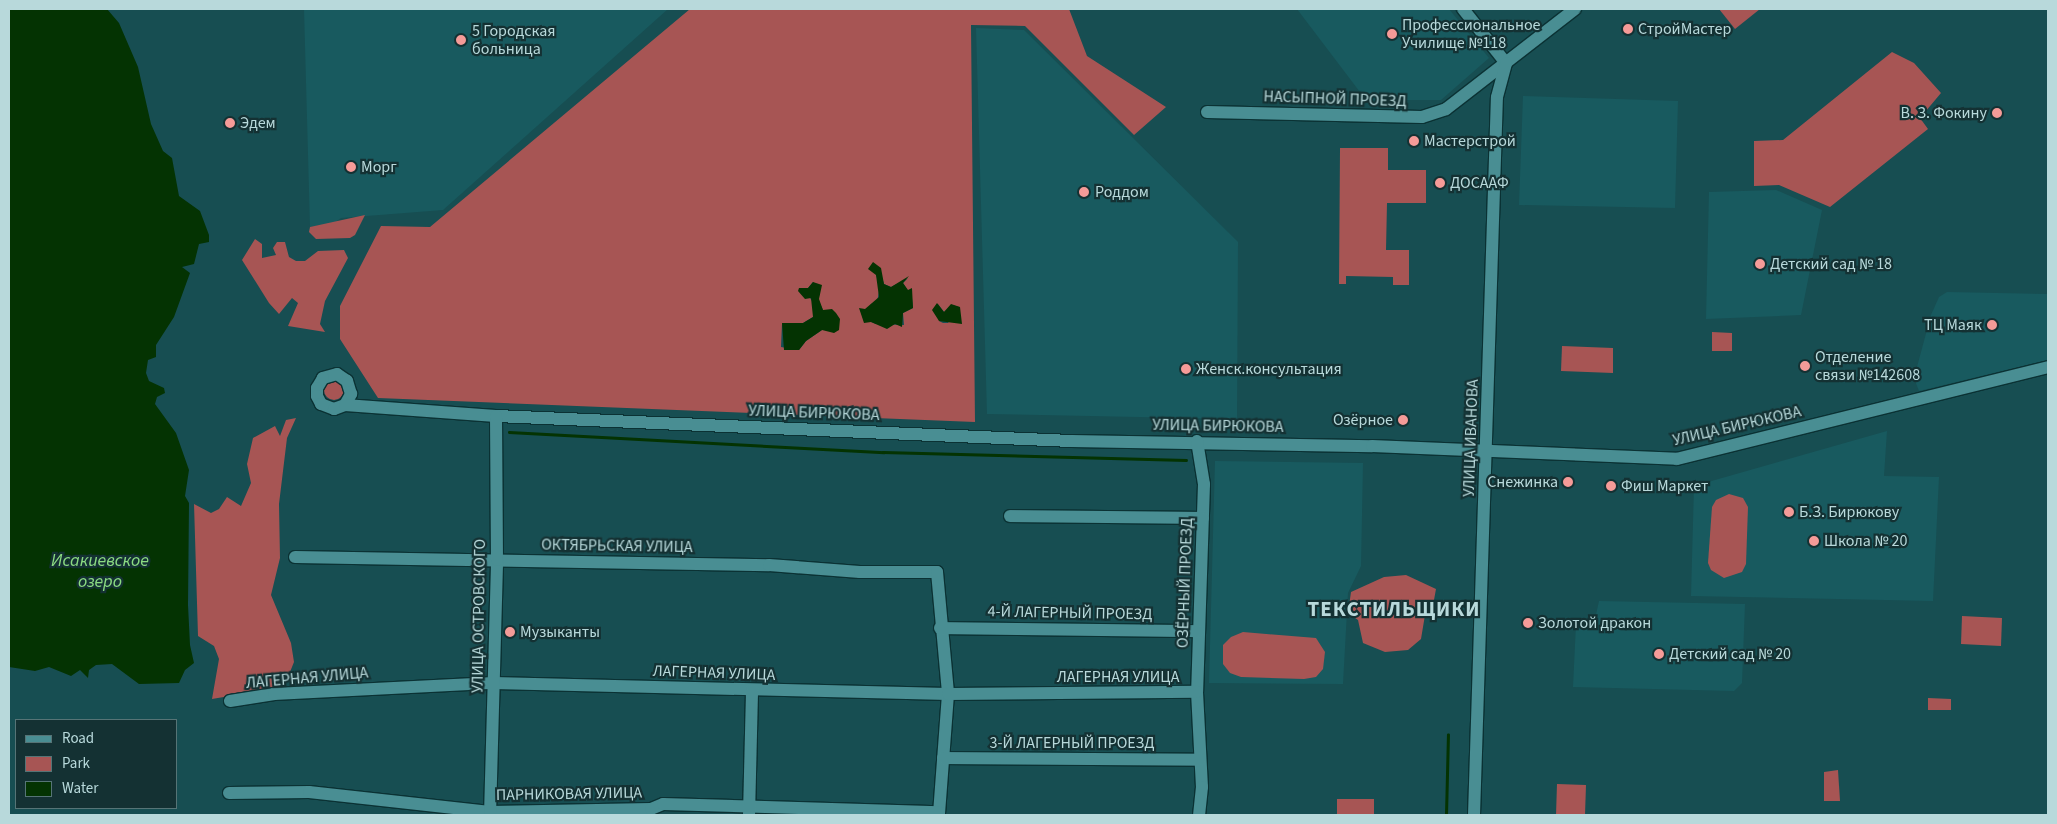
<!DOCTYPE html>
<html>
<head>
<meta charset="utf-8">
<style>
	body { margin:0 }
	#map { position:relative; width:2057px; height:824px; overflow:hidden; background:#174e52; font-family:"Source Sans 3",sans-serif }
	div>[style] { position:absolute }
	.built>* { inset:0; background:#185a5f }
	.green>* { inset:0; background:#a75554 }
	.round { border-radius:50% }
	.water>* { inset:0; background:#043302 }
	.stream>* { height:2.5px; margin:-1.25px; padding:0 1.25px; transform-origin:1.25px; border-radius:1.25px; background:#043302 }
	.roads { filter:drop-shadow(1px 0 #0b3234) drop-shadow(-1px 0 #0b3234) drop-shadow(0 1px #0b3234) drop-shadow(0 -1px #0b3234) }
	.minor>* { height:12px; margin:-6px; padding:0 6px; transform-origin:6px; border-radius:6px; background:#498e93 }
	.dots>* { width:14px; height:14px; translate:-50% -50%; box-sizing:border-box; border:2px solid #143133; border-radius:50% }
	span { translate:-50% -50%; white-space:nowrap; text-align:center; line-height:1.15; -webkit-text-stroke:4.5px #143133; paint-order:stroke }
	.poi-label { font-size:16px; color:#b8d9db }
	.left { translate:0 -50%; text-align:left }
	.right { translate:-100% -50%; text-align:right }
	.street-label { font-size:16px; color:#b8d9db }
	.water-label { font-size:18px; color:#8bdb82; font-style:italic }
	.district-label { font-size:21px; color:#b8d9db; font-weight:700; letter-spacing:1px }
	.frame { position:absolute; inset:0; border:10px solid #b8d9db; pointer-events:none }
	.legend { position:absolute; left:15px; top:719px; width:162px; height:90px; box-sizing:border-box; background:#143133; border:1px solid #567476; margin:0; padding:6px 9px; list-style:none; font-size:15px; color:#b8d9db }
	.legend li { display:flex; align-items:center; gap:10px; height:25px }
	.legend b { width:25px; border:1px solid #567476 }
</style>
</head>
<body>
<div id="map">
	<div class="built">
		<div style="clip-path:polygon(304px 9px,668px 9px,443px 210px,341px 218px,334px 223px,310px 227px)"></div>
		<div style="clip-path:polygon(1297px 9px,1449px 9px,1489px 58px,1441px 100px,1366px 100px)"></div>
		<div style="clip-path:polygon(976px 28px,1024px 30px,1238px 242px,1237px 419px,987px 414px)"></div>
		<div style="clip-path:polygon(1523px 96px,1678px 101px,1675px 208px,1519px 205px)"></div>
		<div style="clip-path:polygon(1776px 190px,1822px 210px,1801px 315px,1706px 319px,1709px 192px)"></div>
		<div style="clip-path:polygon(1947px 292px,2048px 294px,2048px 360px,1919px 391px,1914px 378px,1931px 315px,1939px 297px)"></div>
		<div style="clip-path:polygon(1887px 431px,1884px 476px,1939px 477px,1933px 601px,1691px 596px,1694px 486px)"></div>
		<div style="clip-path:polygon(1215px 461px,1363px 463px,1361px 566px,1348px 593px,1343px 684px,1209px 683px)"></div>
		<div style="clip-path:polygon(1599px 601px,1745px 604px,1742px 683px,1734px 691px,1573px 687px,1576px 624px,1589px 625px,1595px 619px)"></div>
	</div>
	<div class="green">
		<div style="clip-path:polygon(evenodd,690px 9px,1069px 9px,1087px 56px,1166px 107px,1134px 135px,1025px 26px,971px 25px,975px 422px,378px 398px,340px 339px,340px 306px,381px 226px,430px 227px,690px 9px,881px 274px,884px 284px,891px 287px,908px 278px,903px 283px,908px 291px,911px 289px,913px 308px,903px 313px,904px 325px,876px 324px,864px 319px,871px 304px,877px 302px,880px 286px,876px 275px,881px 274px,690px 9px,813px 282px,820px 293px,818px 299px,823px 310px,828px 311px,831px 330px,822px 330px,806px 341px,799px 350px,781px 347px,782px 324px,803px 323px,813px 317px,814px 304px,810px 298px,801px 294px,799px 288px,808px 288px,813px 282px,690px 9px,938px 304px,944px 312px,952px 305px,959px 307px,948px 323px,943px 323px,939px 321px,938px 304px)"></div>
		<div style="clip-path:polygon(1719px 9px,1760px 9px,1735px 29px)"></div>
		<div style="clip-path:polygon(1892px 52px,1914px 63px,1941px 93px,1920px 118px,1928px 129px,1830px 207px,1779px 185px,1754px 186px,1754px 141px,1783px 140px)"></div>
		<div style="clip-path:polygon(1340px 148px,1388px 148px,1388px 170px,1426px 170px,1426px 203px,1387px 203px,1386px 250px,1409px 250px,1409px 285px,1393px 285px,1393px 277px,1346px 276px,1346px 284px,1339px 284px)"></div>
		<div style="clip-path:polygon(365px 215px,355px 235px,350px 238px,316px 239px,309px 232px,310px 227px)"></div>
		<div style="clip-path:polygon(255px 239px,262px 244px,262px 258px,276px 255px,273px 248px,277px 242px,285px 242px,289px 257px,296px 261px,305px 261px,318px 251px,344px 250px,348px 258px,325px 301px,320px 324px,325px 332px,288px 326px,298px 303px,292px 298px,279px 314px,269px 303px,242px 260px)"></div>
		<div style="clip-path:polygon(1712px 332px,1732px 333px,1732px 351px,1712px 351px)"></div>
		<div style="clip-path:polygon(1562px 346px,1613px 348px,1613px 373px,1561px 371px)"></div>
		<div class="round" style="left:324px;top:380px;width:20px;height:20px"></div>
		<div style="clip-path:polygon(296px 418px,287px 438px,279px 504px,280px 558px,271px 595px,291px 643px,294px 662px,286px 682px,277px 688px,212px 699px,219px 659px,214px 646px,198px 636px,194px 504px,211px 513px,219px 509px,227px 497px,241px 506px,251px 483px,247px 464px,253px 438px,275px 426px,280px 436px,286px 420px)"></div>
		<div style="clip-path:polygon(1729px 494px,1743px 498px,1748px 507px,1746px 564px,1742px 572px,1724px 578px,1711px 570px,1708px 563px,1712px 507px,1716px 500px)"></div>
		<div style="clip-path:polygon(1406px 575px,1436px 589px,1434px 600px,1427px 603px,1421px 639px,1408px 650px,1385px 652px,1363px 643px,1358px 620px,1348px 613px,1351px 592px,1384px 577px)"></div>
		<div style="clip-path:polygon(1962px 616px,2002px 618px,2001px 646px,1961px 644px)"></div>
		<div style="clip-path:polygon(1243px 632px,1316px 638px,1325px 652px,1323px 669px,1316px 677px,1304px 679px,1241px 677px,1230px 673px,1223px 664px,1223px 645px,1231px 637px)"></div>
		<div style="clip-path:polygon(1928px 698px,1951px 699px,1951px 710px,1928px 710px)"></div>
		<div style="clip-path:polygon(1838px 770px,1840px 801px,1824px 801px,1824px 772px)"></div>
		<div style="clip-path:polygon(1557px 784px,1586px 785px,1585px 815px,1556px 815px)"></div>
		<div style="clip-path:polygon(1337px 799px,1374px 799px,1374px 815px,1337px 815px)"></div>
	</div>
	<div class="water">
		<div style="clip-path:polygon(9px 9px,107px 9px,119px 23px,138px 67px,151px 124px,163px 151px,172px 158px,179px 196px,200px 211px,209px 235px,209px 242px,199px 244px,194px 264px,182px 267px,190px 273px,174px 317px,156px 345px,156px 357px,148px 360px,146px 373px,149px 381px,164px 388px,165px 393px,157px 397px,155px 404px,176px 433px,189px 470px,185px 496px,189px 503px,188px 605px,190px 645px,194px 663px,185px 670px,179px 683px,139px 684px,112px 664px,96px 665px,89px 670px,88px 678px,80px 670px,71px 676px,49px 667px,35px 671px,9px 667px)"></div>
		<div style="clip-path:polygon(873px 262px,881px 268px,884px 284px,891px 287px,909px 276px,903px 283px,908px 290px,912px 288px,913px 308px,903px 313px,902px 327px,895px 324px,887px 329px,871px 322px,864px 323px,859px 308px,865px 309px,879px 297px,876px 275px,868px 269px)"></div>
		<div style="clip-path:polygon(813px 282px,822px 285px,819px 299px,823px 310px,832px 309px,836px 313px,840px 319px,839px 330px,834px 333px,822px 330px,806px 341px,799px 350px,784px 350px,782px 323px,803px 323px,813px 317px,811px 298px,805px 299px,798px 291px,799px 288px,808px 288px)"></div>
		<div style="clip-path:polygon(937px 303px,944px 312px,951px 304px,960px 307px,962px 324px,939px 321px,932px 310px)"></div>
	</div>
	<div class="stream">
		<div style="left:509px;top:432px;width:375px;rotate:3.1deg"></div>
		<div style="left:883px;top:452px;width:303px;rotate:1.5deg"></div>
		<div style="left:1446px;top:815px;width:80px;rotate:-88.6deg"></div>
	</div>
	<div class="roads">
		<div class="minor">
			<div style="left:1463px;top:9px;width:69px;rotate:51.5deg"></div>
			<div style="left:1207px;top:112px;width:215px;rotate:1.3deg"></div>
			<div style="left:1422px;top:117px;width:25px;rotate:-18deg"></div>
			<div style="left:1446px;top:109px;width:163px;rotate:-37.8deg"></div>
			<div style="left:345px;top:405px;width:13px;rotate:-61deg"></div>
			<div style="left:351px;top:394px;width:14px;rotate:-107deg"></div>
			<div style="left:347px;top:381px;width:12px;rotate:-145deg"></div>
			<div style="left:337px;top:374px;width:15px;rotate:164deg"></div>
			<div style="left:323px;top:378px;width:12px;rotate:121deg"></div>
			<div style="left:317px;top:388px;width:8px;rotate:90deg"></div>
			<div style="left:317px;top:396px;width:9px;rotate:63deg"></div>
			<div style="left:321px;top:404px;width:14px;rotate:21deg"></div>
			<div style="left:334px;top:409px;width:12px;rotate:-20deg"></div>
			<div style="left:345px;top:405px;width:151px;rotate:4.2deg"></div>
			<div style="left:496px;top:416px;width:576px;rotate:2.49deg"></div>
			<div style="left:1071px;top:441px;width:301px;rotate:1deg"></div>
			<div style="left:1372px;top:446px;width:305px;rotate:2.4deg"></div>
			<div style="left:1677px;top:459px;width:382px;rotate:-13.9deg"></div>
			<div style="left:1197px;top:441px;width:44px;rotate:80.8deg"></div>
			<div style="left:1204px;top:484px;width:208px;rotate:91.9deg"></div>
			<div style="left:1197px;top:692px;width:95px;rotate:87deg"></div>
			<div style="left:1202px;top:787px;width:28px;rotate:96deg"></div>
			<div style="left:1010px;top:516px;width:193px;rotate:0.6deg"></div>
			<div style="left:295px;top:557px;width:474px;rotate:1deg"></div>
			<div style="left:769px;top:565px;width:91px;rotate:4.4deg"></div>
			<div style="left:860px;top:572px;width:77px"></div>
			<div style="left:937px;top:572px;width:122px;rotate:84.8deg"></div>
			<div style="left:948px;top:694px;width:121px;rotate:94.3deg"></div>
			<div style="left:940px;top:628px;width:259px;rotate:0.7deg"></div>
			<div style="left:230px;top:701px;width:45px;rotate:-9deg"></div>
			<div style="left:274px;top:694px;width:220px;rotate:-2.9deg"></div>
			<div style="left:494px;top:683px;width:454px;rotate:1.4deg"></div>
			<div style="left:948px;top:694px;width:249px;rotate:-0.5deg"></div>
			<div style="left:943px;top:758px;width:257px;rotate:0.4deg"></div>
			<div style="left:229px;top:793px;width:80px;rotate:-0.7deg"></div>
			<div style="left:309px;top:792px;width:182px;rotate:6.3deg"></div>
			<div style="left:490px;top:812px;width:161px;rotate:-1.1deg"></div>
			<div style="left:651px;top:809px;width:13px;rotate:-23deg"></div>
			<div style="left:663px;top:804px;width:276px;rotate:1.7deg"></div>
			<div style="left:490px;top:815px;width:255px;rotate:-88.4deg"></div>
			<div style="left:497px;top:560px;width:144px;rotate:-90.4deg"></div>
			<div style="left:749px;top:815px;width:125px;rotate:-88.6deg"></div>
			<div style="left:1474px;top:815px;width:718px;rotate:-88.17deg"></div>
			<div style="left:1497px;top:97px;width:35px;rotate:-75deg"></div>
		</div>
	</div>
	<div class="dots">
		<div style="left:1628px;top:29px;background:#f59b98"></div>
		<div style="left:1392px;top:34px;background:#f59b98"></div>
		<div style="left:461px;top:40px;background:#f59b98"></div>
		<div style="left:1997px;top:113px;background:#f59b98"></div>
		<div style="left:230px;top:123px;background:#f59b98"></div>
		<div style="left:1414px;top:141px;background:#f59b98"></div>
		<div style="left:351px;top:167px;background:#f59b98"></div>
		<div style="left:1440px;top:183px;background:#f59b98"></div>
		<div style="left:1084px;top:192px;background:#f59b98"></div>
		<div style="left:1760px;top:264px;background:#f59b98"></div>
		<div style="left:1992px;top:325px;background:#f59b98"></div>
		<div style="left:1805px;top:366px;background:#f59b98"></div>
		<div style="left:1186px;top:369px;background:#f59b98"></div>
		<div style="left:1403px;top:420px;background:#f59b98"></div>
		<div style="left:1568px;top:482px;background:#f59b98"></div>
		<div style="left:1611px;top:486px;background:#f59b98"></div>
		<div style="left:1789px;top:512px;background:#f59b98"></div>
		<div style="left:1814px;top:541px;background:#f59b98"></div>
		<div style="left:1528px;top:623px;background:#f59b98"></div>
		<div style="left:510px;top:632px;background:#f59b98"></div>
		<div style="left:1659px;top:654px;background:#f59b98"></div>
	</div>
	<div class="poi-label">
		<span class="left" style="left:1402px;top:34px">Профессиональное<br>Училище №118</span>
		<span class="left" style="left:1638px;top:29px">СтройМастер</span>
		<span class="left" style="left:472px;top:40px">5 Городская<br>больница</span>
		<span class="right" style="left:1987px;top:113px">В. З. Фокину</span>
		<span class="left" style="left:240px;top:123px">Эдем</span>
		<span class="left" style="left:1424px;top:141px">Мастерстрой</span>
		<span class="left" style="left:361px;top:167px">Морг</span>
		<span class="left" style="left:1450px;top:183px">ДОСААФ</span>
		<span class="left" style="left:1095px;top:192px">Роддом</span>
		<span class="left" style="left:1770px;top:264px">Детский сад № 18</span>
		<span class="right" style="left:1982px;top:325px">ТЦ Маяк</span>
		<span class="left" style="left:1815px;top:366px">Отделение<br>связи №142608</span>
		<span class="left" style="left:1196px;top:369px">Женск.консультация</span>
		<span class="right" style="left:1393px;top:420px">Озёрное</span>
		<span class="right" style="left:1558px;top:482px">Снежинка</span>
		<span class="left" style="left:1621px;top:486px">Фиш Маркет</span>
		<span class="left" style="left:1799px;top:512px">Б.З. Бирюкову</span>
		<span class="left" style="left:1824px;top:541px">Школа № 20</span>
		<span class="left" style="left:1538px;top:623px">Золотой дракон</span>
		<span class="left" style="left:520px;top:632px">Музыканты</span>
		<span class="left" style="left:1669px;top:654px">Детский сад № 20</span>
	</div>
	<div class="street-label">
		<span style="left:1335px;top:99px;rotate:2deg">НАСЫПНОЙ ПРОЕЗД</span>
		<span style="left:814px;top:413px;rotate:2deg">УЛИЦА БИРЮКОВА</span>
		<span style="left:1218px;top:426px;rotate:1deg">УЛИЦА БИРЮКОВА</span>
		<span style="left:1737px;top:426px;rotate:-13deg">УЛИЦА БИРЮКОВА</span>
		<span style="left:1471px;top:438px;rotate:-88deg">УЛИЦА ИВАНОВА</span>
		<span style="left:617px;top:546px;rotate:1deg">ОКТЯБРЬСКАЯ УЛИЦА</span>
		<span style="left:1185px;top:583px;rotate:-88deg">ОЗЁРНЫЙ ПРОЕЗД</span>
		<span style="left:1070px;top:613px;rotate:1deg">4-Й ЛАГЕРНЫЙ ПРОЕЗД</span>
		<span style="left:479px;top:616px;rotate:-89deg">УЛИЦА ОСТРОВСКОГО</span>
		<span style="left:714px;top:673px;rotate:2deg">ЛАГЕРНАЯ УЛИЦА</span>
		<span style="left:1118px;top:677px">ЛАГЕРНАЯ УЛИЦА</span>
		<span style="left:307px;top:678px;rotate:-5deg">ЛАГЕРНАЯ УЛИЦА</span>
		<span style="left:1072px;top:743px">3-Й ЛАГЕРНЫЙ ПРОЕЗД</span>
		<span style="left:569px;top:794px;rotate:-1deg">ПАРНИКОВАЯ УЛИЦА</span>
	</div>
	<div class="water-label">
		<span style="left:100px;top:572px">Исакиевское<br>озеро</span>
	</div>
	<div class="district-label">
		<span style="left:1394px;top:609px">ТЕКСТИЛЬЩИКИ</span>
	</div>
	<div class="frame"></div>
	<ul class="legend">
	<li><b style="height:6px;background:#498e93"></b>Road</li>
	<li><b style="height:14px;background:#a75554"></b>Park</li>
	<li><b style="height:14px;background:#043302"></b>Water</li>
	</ul>
</div>
</body>
</html>
